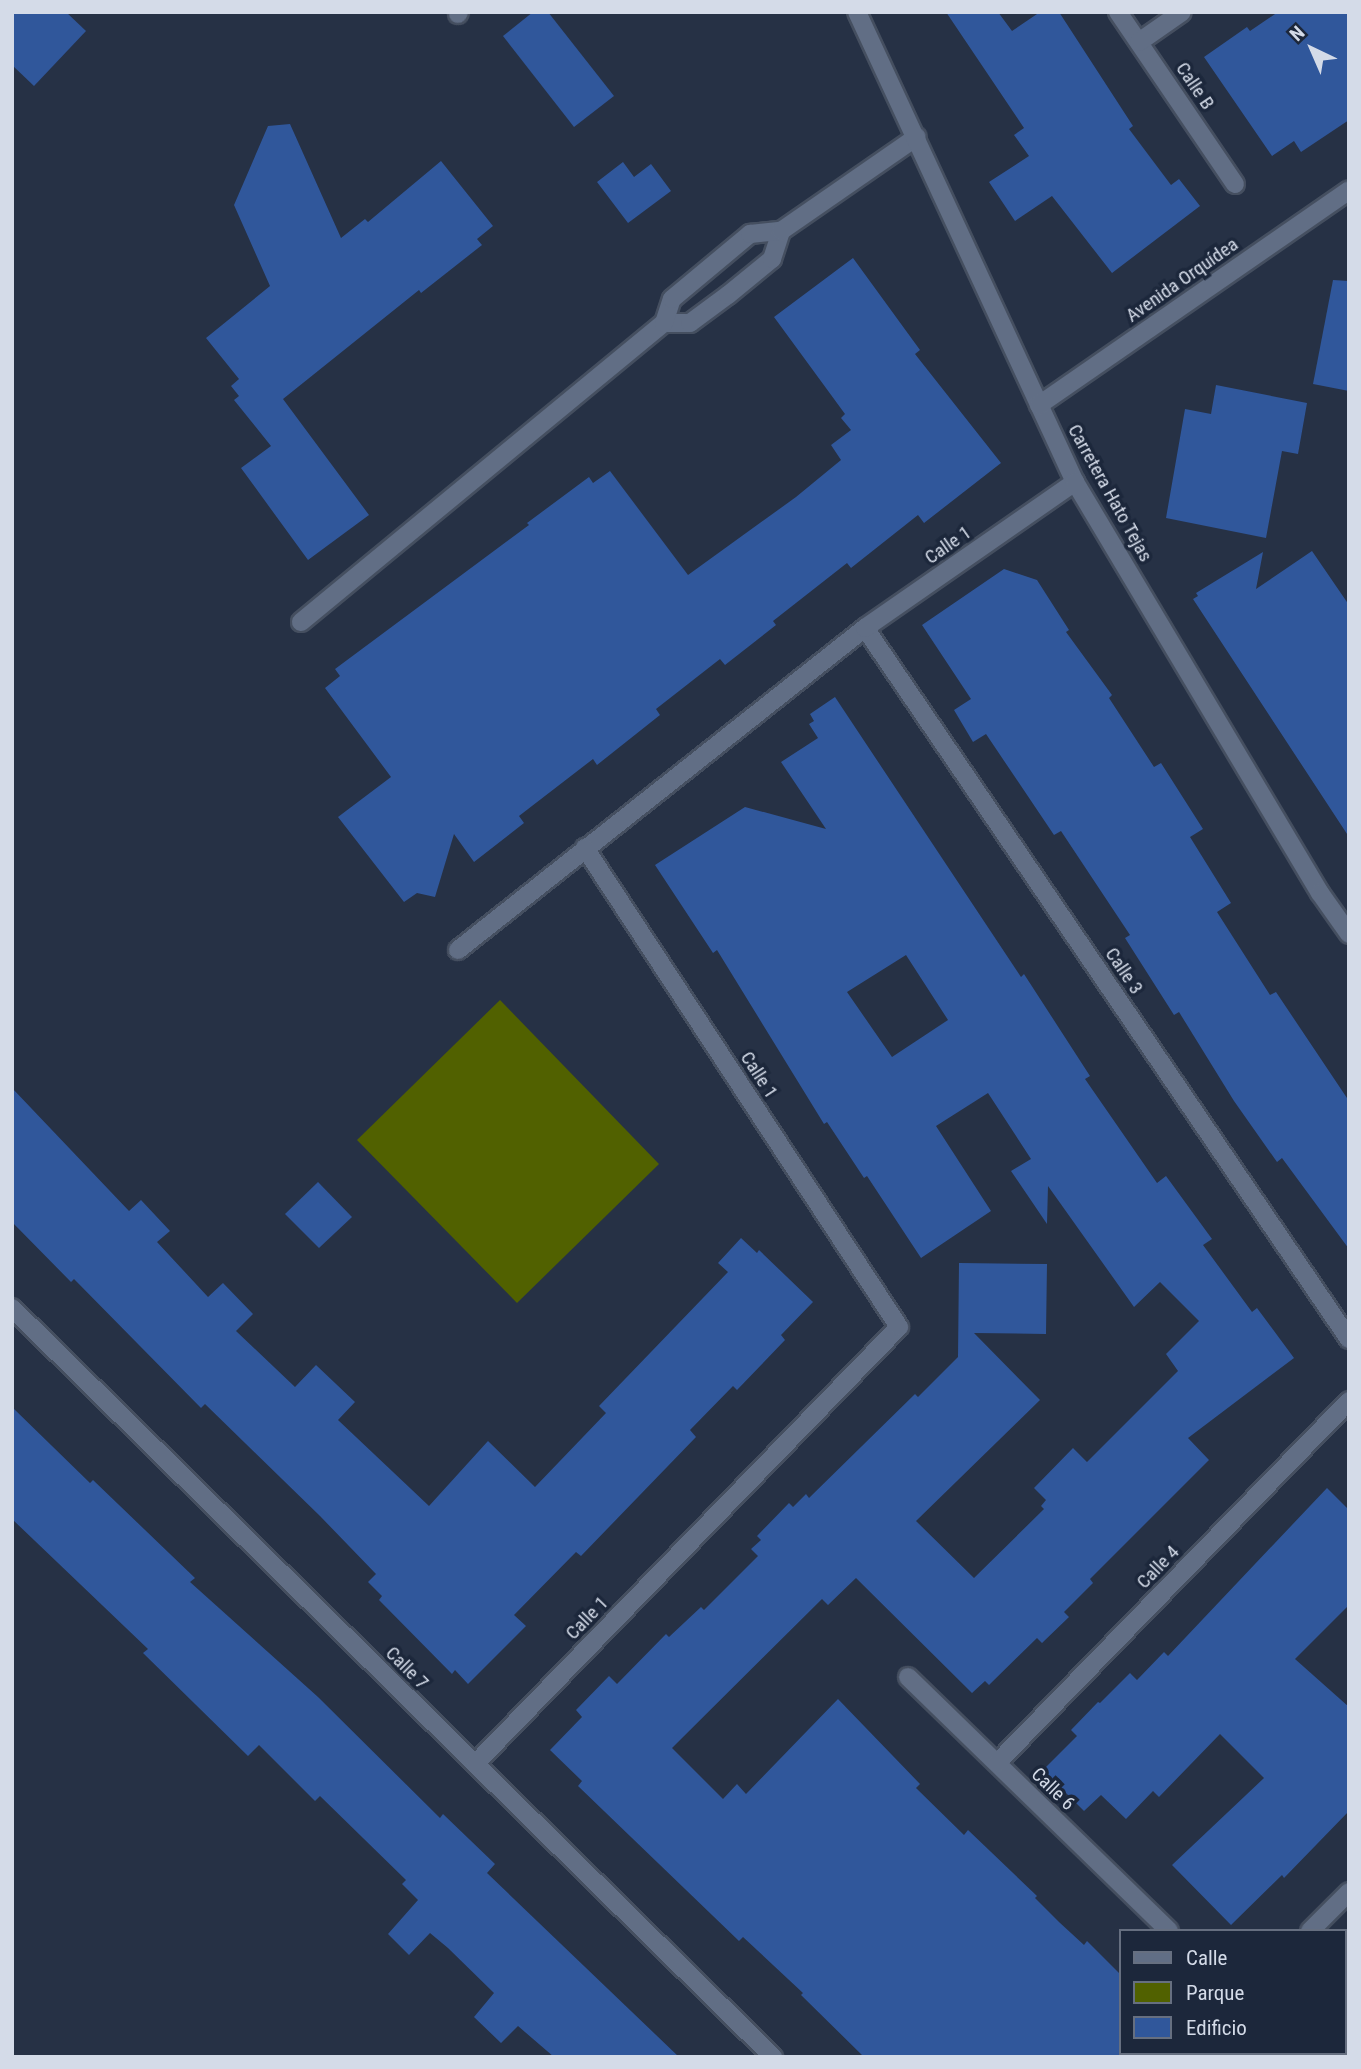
<!DOCTYPE html>
<html>
<head>
<meta charset="utf-8">
<style>
	body { margin:0 }
	#map { position:relative; width:1361px; height:2069px; overflow:hidden; background:#263145; font-family:"Roboto Condensed",sans-serif }
	div>[style] { position:absolute }
	.green>* { inset:0; background:#516100 }
	.building>* { inset:0; background:#30579b }
	.roads { filter:drop-shadow(2px 0 #454f60) drop-shadow(-2px 0 #454f60) drop-shadow(0 2px #454f60) drop-shadow(0 -2px #454f60) }
	.service>* { height:18px; margin:-9px; padding:0 9px; transform-origin:9px; border-radius:9px; background:#616e85 }
	.minor>* { height:18px; margin:-9px; padding:0 9px; transform-origin:9px; border-radius:9px; background:#616e85 }
	.tertiary>* { height:18px; margin:-9px; padding:0 9px; transform-origin:9px; border-radius:9px; background:#616e85 }
	span { translate:-50% -50%; white-space:nowrap; text-align:center; line-height:1.15; -webkit-text-stroke:7px #1c273b; paint-order:stroke }
	.street-label { font-size:19px; color:#d4dbe8 }
	.frame { position:absolute; inset:0; border:14px solid #d4dbe8; pointer-events:none }
	.legend { position:absolute; left:1119px; top:1929px; width:228px; height:126px; box-sizing:border-box; background:#1c273b; border:2px solid #666f80; margin:0; padding:9px 12px; list-style:none; font-size:21px; color:#d4dbe8 }
	.legend li { display:flex; align-items:center; gap:14px; height:35px }
	.legend b { width:35px; border:2px solid #666f80 }
	.north { position:absolute; left:1277px; top:14px; width:70px; height:70px; -webkit-text-stroke:5px #1c273b; paint-order:stroke; rotate:316deg; font-size:19px; font-weight:700; line-height:28px; text-align:center; color:#d4dbe8 }
	.north::after { content:''; display:block; margin:auto; width:24px; height:32px; background:#d4dbe8; clip-path:polygon(50% 0,100% 100%,50% 72%,0 100%) }
</style>
</head>
<body>
<div id="map">
	<div class="green">
		<div style="clip-path:polygon(500px 1000px,659px 1164px,517px 1303px,357px 1140px)"></div>
	</div>
	<div class="building">
		<div style="clip-path:polygon(12px 12px,66px 12px,86px 31px,34px 86px,12px 65px)"></div>
		<div style="clip-path:polygon(533px 12px,548px 12px,614px 96px,574px 127px,503px 36px)"></div>
		<div style="clip-path:polygon(946px 12px,998px 12px,1012px 31px,1040px 12px,1059px 12px,1133px 126px,1129px 129px,1171px 185px,1179px 179px,1200px 206px,1112px 273px,1052px 196px,1015px 221px,989px 182px,1029px 156px,1014px 135px,1024px 128px)"></div>
		<div style="clip-path:polygon(1278px 12px,1349px 12px,1349px 120px,1301px 152px,1294px 141px,1272px 156px,1204px 57px,1247px 27px,1250px 31px)"></div>
		<div style="clip-path:polygon(290px 124px,341px 238px,365px 219px,368px 222px,441px 161px,493px 226px,477px 239px,482px 245px,421px 293px,419px 290px,283px 399px,369px 515px,308px 560px,241px 468px,271px 446px,234px 400px,239px 396px,231px 386px,239px 379px,206px 338px,270px 286px,234px 205px,268px 126px)"></div>
		<div style="clip-path:polygon(623px 162px,634px 177px,651px 164px,671px 191px,628px 223px,597px 182px)"></div>
		<div style="clip-path:polygon(853px 258px,920px 350px,915px 354px,1001px 463px,924px 523px,918px 515px,851px 568px,847px 563px,773px 621px,776px 625px,725px 665px,720px 659px,656px 709px,660px 715px,597px 765px,593px 759px,519px 816px,524px 823px,474px 862px,454px 834px,435px 897px,417px 893px,404px 902px,338px 817px,391px 777px,325px 688px,340px 676px,335px 669px,529px 525px,527px 523px,589px 477px,593px 483px,610px 471px,688px 575px,796px 497px,841px 460px,831px 445px,851px 430px,841px 418px,845px 414px,774px 317px)"></div>
		<div style="clip-path:polygon(1333px 280px,1349px 281px,1349px 391px,1313px 384px)"></div>
		<div style="clip-path:polygon(1216px 385px,1307px 403px,1298px 454px,1282px 451px,1266px 538px,1166px 518px,1185px 409px,1211px 414px)"></div>
		<div style="clip-path:polygon(1312px 551px,1349px 605px,1349px 837px,1193px 599px,1198px 596px,1196px 593px,1263px 552px,1256px 589px)"></div>
		<div style="clip-path:polygon(1004px 569px,1037px 580px,1069px 630px,1066px 632px,1112px 695px,1109px 698px,1154px 767px,1161px 763px,1203px 829px,1190px 837px,1231px 903px,1217px 912px,1270px 995px,1276px 992px,1349px 1101px,1349px 1249px,1282px 1158px,1277px 1162px,1234px 1101px,1179px 1012px,1174px 1015px,1125px 938px,1130px 935px,1061px 831px,1054px 835px,986px 734px,973px 742px,954px 710px,971px 699px,922px 625px)"></div>
		<div style="clip-path:polygon(evenodd,835px 697px,1021px 977px,1024px 974px,1090px 1076px,1085px 1079px,1157px 1183px,1166px 1176px,1212px 1239px,1203px 1245px,1252px 1312px,1257px 1308px,1294px 1358px,1188px 1438px,1209px 1460px,1090px 1579px,1093px 1583px,1064px 1612px,1069px 1617px,1042px 1643px,1037px 1638px,989px 1685px,985px 1681px,972px 1693px,856px 1578px,828px 1605px,822px 1599px,672px 1748px,723px 1799px,737px 1784px,746px 1794px,838px 1699px,920px 1784px,916px 1788px,964px 1835px,968px 1830px,1037px 1896px,1035px 1898px,1059px 1922px,1084px 1945px,1087px 1941px,1121px 1975px,1121px 2057px,864px 2057px,801px 1995px,803px 1993px,743px 1937px,739px 1941px,578px 1786px,582px 1781px,550px 1750px,582px 1717px,576px 1710px,609px 1676px,617px 1684px,666px 1634px,669px 1637px,701px 1607px,704px 1610px,758px 1556px,751px 1549px,761px 1540px,757px 1536px,789px 1503px,793px 1507px,806px 1494px,809px 1498px,915px 1394px,918px 1397px,958px 1357px,959px 1263px,1047px 1264px,1046px 1334px,974px 1333px,1040px 1400px,916px 1521px,974px 1578px,1044px 1509px,1041px 1506px,1046px 1500px,1034px 1488px,1073px 1448px,1087px 1462px,1178px 1371px,1166px 1354px,1199px 1321px,1160px 1282px,1134px 1307px,1048px 1186px,1047px 1224px,1011px 1171px,1031px 1159px,988px 1093px,936px 1126px,991px 1211px,921px 1258px,867px 1176px,864px 1178px,827px 1122px,824px 1124px,717px 950px,713px 953px,655px 865px,745px 807px,826px 829px,781px 762px,818px 738px,809px 724px,814px 721px,810px 714px,835px 697px,906px 955px,948px 1020px,892px 1057px,847px 992px,906px 955px)"></div>
		<div style="clip-path:polygon(12px 1088px,129px 1211px,141px 1200px,170px 1231px,157px 1242px,208px 1297px,223px 1283px,253px 1314px,236px 1331px,295px 1387px,316px 1365px,355px 1402px,338px 1420px,429px 1506px,488px 1441px,535px 1487px,606px 1413px,599px 1406px,728px 1272px,718px 1263px,741px 1238px,757px 1253px,759px 1250px,813px 1302px,781px 1335px,785px 1340px,737px 1390px,733px 1386px,690px 1430px,696px 1437px,581px 1556px,576px 1552px,514px 1615px,526px 1626px,468px 1684px,455px 1670px,452px 1674px,379px 1600px,382px 1596px,368px 1582px,376px 1574px,320px 1516px,205px 1404px,201px 1408px,74px 1279px,71px 1282px,12px 1222px)"></div>
		<div style="clip-path:polygon(318px 1182px,352px 1217px,319px 1248px,285px 1214px)"></div>
		<div style="clip-path:polygon(12px 1407px,90px 1483px,93px 1480px,195px 1578px,190px 1582px,318px 1697px,440px 1818px,443px 1814px,495px 1864px,487px 1873px,679px 2057px,554px 2057px,518px 2026px,501px 2043px,474px 2017px,494px 1993px,448px 1948px,430px 1933px,409px 1955px,388px 1934px,418px 1900px,402px 1884px,406px 1880px,320px 1796px,315px 1801px,259px 1745px,248px 1756px,143px 1653px,148px 1649px,12px 1519px)"></div>
		<div style="clip-path:polygon(1327px 1488px,1349px 1510px,1349px 1605px,1295px 1659px,1349px 1707px,1349px 1811px,1284px 1878px,1282px 1875px,1231px 1925px,1172px 1865px,1264px 1778px,1220px 1734px,1159px 1797px,1153px 1791px,1126px 1819px,1101px 1795px,1084px 1811px,1043px 1770px,1077px 1736px,1071px 1730px,1098px 1702px,1100px 1703px,1130px 1673px,1137px 1680px,1164px 1652px,1168px 1656px)"></div>
	</div>
	<div class="roads">
		<div class="service">
			<div style="left:664px;top:323px;width:26px"></div>
			<div style="left:690px;top:323px;width:47px;rotate:-36.4deg"></div>
			<div style="left:728px;top:295px;width:57px;rotate:-39.3deg"></div>
			<div style="left:772px;top:259px;width:29px;rotate:-72deg"></div>
			<div style="left:301px;top:622px;width:470px;rotate:-39.5deg"></div>
			<div style="left:664px;top:323px;width:25px;rotate:-72deg"></div>
			<div style="left:672px;top:299px;width:102px;rotate:-39.8deg"></div>
			<div style="left:750px;top:234px;width:31px;rotate:-6deg"></div>
			<div style="left:781px;top:231px;width:165px;rotate:-34.7deg"></div>
		</div>
		<div class="minor">
			<div style="left:1118px;top:12px;width:208px;rotate:55.8deg"></div>
			<div style="left:458px;top:14px;width:2px;rotate:-63deg"></div>
			<div style="left:1139px;top:42px;width:52px;rotate:-34.9deg"></div>
			<div style="left:865px;top:628px;width:860px;rotate:55.76deg"></div>
			<div style="left:458px;top:950px;width:519px;rotate:-38.35deg"></div>
			<div style="left:865px;top:628px;width:256px;rotate:-34.8deg"></div>
			<div style="left:12px;top:1308px;width:1068px;rotate:44.54deg"></div>
			<div style="left:908px;top:1677px;width:364px;rotate:44.2deg"></div>
			<div style="left:997px;top:1763px;width:505px;rotate:-45.8deg"></div>
			<div style="left:475px;top:1764px;width:609px;rotate:-45.87deg"></div>
			<div style="left:899px;top:1327px;width:573px;rotate:-123.25deg"></div>
			<div style="left:1310px;top:1931px;width:55px;rotate:-45deg"></div>
			<div style="left:1295px;top:2053px;width:5px;rotate:53deg"></div>
		</div>
		<div class="tertiary">
			<div style="left:857px;top:12px;width:518px;rotate:65.12deg"></div>
			<div style="left:1075px;top:482px;width:478px;rotate:59.2deg"></div>
			<div style="left:1320px;top:893px;width:50px;rotate:54.7deg"></div>
			<div style="left:1039px;top:405px;width:377px;rotate:-34.7deg"></div>
		</div>
	</div>
	<div class="street-label">
		<span style="left:1195px;top:86px;rotate:56deg">Calle B</span>
		<span style="left:1182px;top:280px;rotate:-35deg">Avenida Orquídea</span>
		<span style="left:1110px;top:493px;rotate:61deg">Carretera Hato Tejas</span>
		<span style="left:948px;top:545px;rotate:-35deg">Calle 1</span>
		<span style="left:1124px;top:971px;rotate:56deg">Calle 3</span>
		<span style="left:759px;top:1075px;rotate:57deg">Calle 1</span>
		<span style="left:1158px;top:1567px;rotate:-46deg">Calle 4</span>
		<span style="left:587px;top:1618px;rotate:-46deg">Calle 1</span>
		<span style="left:407px;top:1668px;rotate:45deg">Calle 7</span>
		<span style="left:1053px;top:1789px;rotate:44deg">Calle 6</span>
	</div>
	<div class="frame"></div>
	<ul class="legend">
	<li><b style="height:9px;background:#616e85"></b>Calle</li>
	<li><b style="height:19px;background:#516100"></b>Parque</li>
	<li><b style="height:19px;background:#30579b"></b>Edificio</li>
	</ul>
	<div class="north">N</div>
</div>
</body>
</html>
